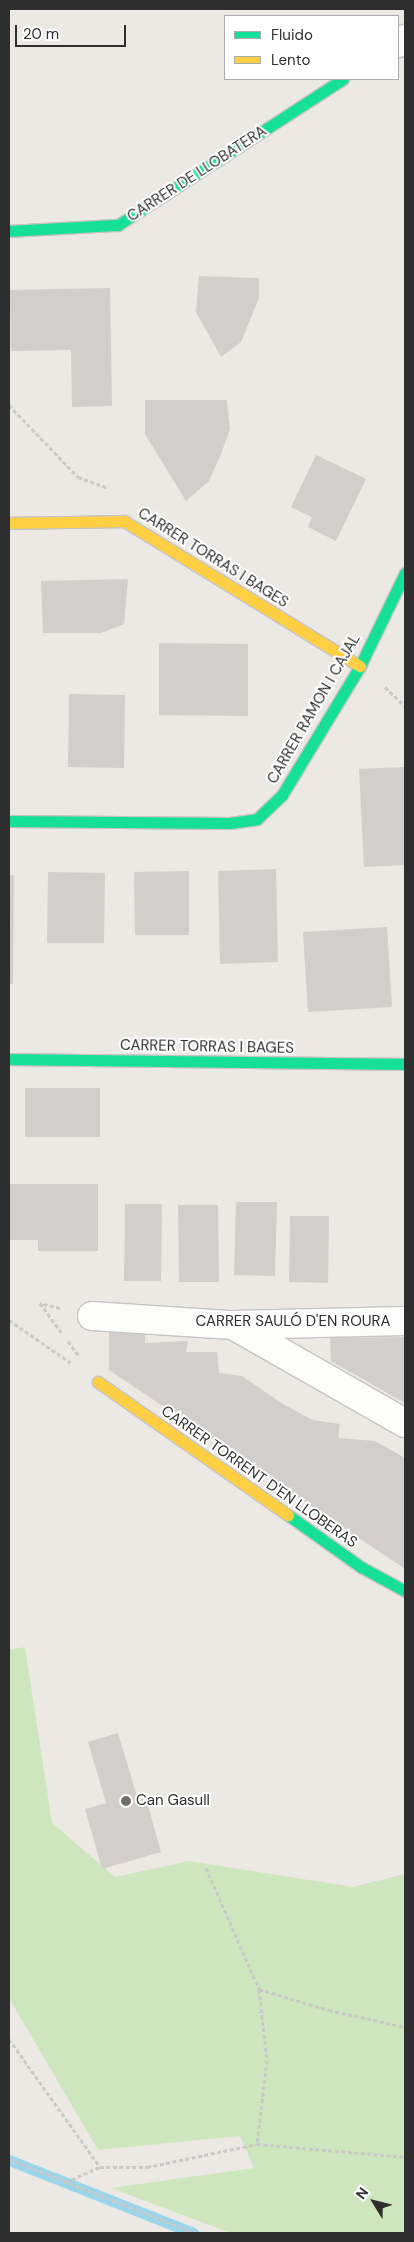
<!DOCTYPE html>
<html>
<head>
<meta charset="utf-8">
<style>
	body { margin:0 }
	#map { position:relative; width:414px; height:2242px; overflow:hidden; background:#ece8e4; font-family:"DM Sans",sans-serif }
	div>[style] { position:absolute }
	.green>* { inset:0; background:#cee6be }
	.stream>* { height:11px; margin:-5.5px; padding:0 5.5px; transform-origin:5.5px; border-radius:5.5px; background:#99d6ec }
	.building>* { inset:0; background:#d1cecb }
	.path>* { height:3px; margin-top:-1.5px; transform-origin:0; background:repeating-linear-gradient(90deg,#c9c9c8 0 4px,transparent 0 6.5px) }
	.roads { filter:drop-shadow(1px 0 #c5c4c5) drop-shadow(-1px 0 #c5c4c5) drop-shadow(0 1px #c5c4c5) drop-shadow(0 -1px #c5c4c5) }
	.street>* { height:28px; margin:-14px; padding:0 14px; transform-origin:14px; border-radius:14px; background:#fcfcfb }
	.fast>* { height:11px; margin:-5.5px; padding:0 5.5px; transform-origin:5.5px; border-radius:5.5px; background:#16e098 }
	.slow>* { height:11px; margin:-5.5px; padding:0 5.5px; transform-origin:5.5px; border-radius:5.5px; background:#ffcf43 }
	.dots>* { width:14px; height:14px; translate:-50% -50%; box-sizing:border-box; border:2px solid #fff; border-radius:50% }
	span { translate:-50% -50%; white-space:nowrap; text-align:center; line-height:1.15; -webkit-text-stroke:4px #fff; paint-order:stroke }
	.street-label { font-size:15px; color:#2e2e2e }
	.poi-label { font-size:15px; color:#2e2e2e }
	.left { translate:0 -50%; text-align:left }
	.frame { position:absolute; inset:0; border:10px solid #2e2e2e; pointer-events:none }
	.legend { position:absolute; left:224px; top:15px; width:175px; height:65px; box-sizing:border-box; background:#fff; border:1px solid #ababab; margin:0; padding:6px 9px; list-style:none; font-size:15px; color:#2e2e2e }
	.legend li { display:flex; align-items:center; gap:10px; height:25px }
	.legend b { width:25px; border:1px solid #ababab }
	.north { position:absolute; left:349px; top:2177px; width:50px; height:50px; -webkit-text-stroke:4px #fff; paint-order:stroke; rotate:306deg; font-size:14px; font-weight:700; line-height:20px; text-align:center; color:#2e2e2e }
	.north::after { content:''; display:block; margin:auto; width:18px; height:22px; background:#2e2e2e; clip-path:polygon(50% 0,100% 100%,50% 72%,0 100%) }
	.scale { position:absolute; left:15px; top:25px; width:111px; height:22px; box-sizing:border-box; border:2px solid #2e2e2e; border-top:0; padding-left:6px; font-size:15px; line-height:18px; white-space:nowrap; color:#2e2e2e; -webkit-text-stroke:4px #fff; paint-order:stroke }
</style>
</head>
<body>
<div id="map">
	<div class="green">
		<div style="clip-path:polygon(25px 1647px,52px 1823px,115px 1877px,189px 1861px,353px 1887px,405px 1874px,405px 2233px,231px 2233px,111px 2188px,254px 2168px,240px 2136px,98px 2150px,9px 1998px,9px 1650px)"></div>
	</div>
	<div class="stream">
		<div style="left:9px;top:2160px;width:198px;rotate:21.6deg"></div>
	</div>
	<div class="building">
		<div style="clip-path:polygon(199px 276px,259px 278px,259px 298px,241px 342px,221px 357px,196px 312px)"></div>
		<div style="clip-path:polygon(110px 288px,112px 406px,72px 407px,71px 350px,11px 351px,10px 290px)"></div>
		<div style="clip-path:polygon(145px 400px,227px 400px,230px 429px,221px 454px,209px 481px,186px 501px,145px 434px)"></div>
		<div style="clip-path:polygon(316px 455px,366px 479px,336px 541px,308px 527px,312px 517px,291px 507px)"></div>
		<div style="clip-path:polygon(128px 579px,124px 624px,101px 633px,43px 633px,41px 581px)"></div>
		<div style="clip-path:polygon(159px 643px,248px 644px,248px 716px,159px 715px)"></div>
		<div style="clip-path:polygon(69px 694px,125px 695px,124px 768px,68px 767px)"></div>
		<div style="clip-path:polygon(405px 767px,405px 865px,364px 867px,359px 769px)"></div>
		<div style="clip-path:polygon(276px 869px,278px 962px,220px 964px,218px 871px)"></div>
		<div style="clip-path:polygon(189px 871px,189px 935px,135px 935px,134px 872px)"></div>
		<div style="clip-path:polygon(48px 872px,105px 873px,104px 943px,47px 943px)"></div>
		<div style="clip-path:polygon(9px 875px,14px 875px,13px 984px,9px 984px)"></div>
		<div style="clip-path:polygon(387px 927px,392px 1007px,308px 1012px,303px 932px)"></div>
		<div style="clip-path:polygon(25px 1088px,100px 1088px,100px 1137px,25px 1137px)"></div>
		<div style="clip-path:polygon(9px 1184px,98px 1184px,98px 1251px,38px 1251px,38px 1240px,9px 1240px)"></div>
		<div style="clip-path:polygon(236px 1202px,277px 1202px,275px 1276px,234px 1275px)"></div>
		<div style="clip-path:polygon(125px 1204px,162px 1204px,161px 1281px,124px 1281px)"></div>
		<div style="clip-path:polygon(178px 1205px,218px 1205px,219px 1282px,179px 1282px)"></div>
		<div style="clip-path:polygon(290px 1216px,329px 1216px,328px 1283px,289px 1282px)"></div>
		<div style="clip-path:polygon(145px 1327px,145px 1343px,188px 1341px,186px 1352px,217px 1352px,219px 1373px,242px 1376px,283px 1404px,313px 1420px,340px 1424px,338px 1438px,375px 1441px,405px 1458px,405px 1569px,109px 1370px,109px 1332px)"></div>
		<div style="clip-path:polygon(405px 1337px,405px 1403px,331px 1361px,330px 1338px)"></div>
		<div style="clip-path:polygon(118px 1733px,138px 1800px,146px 1798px,161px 1852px,102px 1869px,85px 1809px,106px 1803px,88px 1742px)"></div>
	</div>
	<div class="path">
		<div style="left:9px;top:405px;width:100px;rotate:46.2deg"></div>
		<div style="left:78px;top:477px;width:30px;rotate:20deg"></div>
		<div style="left:385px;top:687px;width:28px;rotate:44deg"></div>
		<div style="left:60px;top:1308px;width:21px;rotate:-166deg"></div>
		<div style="left:40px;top:1303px;width:36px;rotate:54deg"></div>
		<div style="left:9px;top:1320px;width:75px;rotate:34.7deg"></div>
		<div style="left:68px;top:1341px;width:19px;rotate:54deg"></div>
		<div style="left:206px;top:1868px;width:132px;rotate:66.3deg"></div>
		<div style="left:259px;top:1989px;width:71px;rotate:83.6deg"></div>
		<div style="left:267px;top:2060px;width:85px;rotate:96.8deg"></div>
		<div style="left:257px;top:2144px;width:149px;rotate:5deg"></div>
		<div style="left:259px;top:1989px;width:73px;rotate:16.7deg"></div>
		<div style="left:329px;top:2010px;width:78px;rotate:12.6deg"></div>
		<div style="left:9px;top:2039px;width:157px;rotate:54.6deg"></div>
		<div style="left:9px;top:2159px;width:200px;rotate:21.7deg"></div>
		<div style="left:66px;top:2182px;width:37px;rotate:-24deg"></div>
		<div style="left:100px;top:2167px;width:47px"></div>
		<div style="left:147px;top:2167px;width:112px;rotate:-11.8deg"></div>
	</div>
	<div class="roads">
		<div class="street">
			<div style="left:398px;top:43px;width:8px;rotate:-30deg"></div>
			<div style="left:92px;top:1316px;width:141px;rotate:3.7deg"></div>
			<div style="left:233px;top:1325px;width:172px;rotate:-1.3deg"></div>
			<div style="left:233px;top:1325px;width:198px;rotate:29.7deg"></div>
		</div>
		<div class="fast">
			<div style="left:9px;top:231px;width:109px;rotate:-3.2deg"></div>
			<div style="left:118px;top:225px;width:268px;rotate:-33deg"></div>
			<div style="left:9px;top:821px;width:221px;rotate:0.5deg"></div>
			<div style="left:230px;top:823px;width:27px;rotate:-8deg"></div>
			<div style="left:257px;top:819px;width:35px;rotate:-44deg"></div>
			<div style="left:282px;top:795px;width:151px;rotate:-58.8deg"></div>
			<div style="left:360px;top:666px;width:103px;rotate:-64.2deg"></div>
			<div style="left:9px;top:1059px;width:396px;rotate:0.7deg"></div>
			<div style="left:288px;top:1515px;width:90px;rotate:35.5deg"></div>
			<div style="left:361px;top:1567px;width:50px;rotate:28.6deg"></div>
		</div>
		<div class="slow">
			<div style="left:9px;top:523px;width:115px;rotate:-1deg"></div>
			<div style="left:124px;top:521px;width:277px;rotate:31.6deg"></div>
			<div style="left:98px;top:1382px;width:232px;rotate:35deg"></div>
		</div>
	</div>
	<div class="dots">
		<div style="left:126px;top:1801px;background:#706f6e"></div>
	</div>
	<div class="street-label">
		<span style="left:197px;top:174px;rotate:-33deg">CARRER DE LLOBATERA</span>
		<span style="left:213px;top:558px;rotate:32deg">CARRER TORRAS I BAGES</span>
		<span style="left:314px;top:709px;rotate:-60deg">CARRER RAMON I CAJAL</span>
		<span style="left:207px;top:1047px;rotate:1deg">CARRER TORRAS I BAGES</span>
		<span style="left:293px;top:1322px">CARRER SAULÓ D'EN ROURA</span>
		<span style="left:259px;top:1477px;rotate:35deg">CARRER TORRENT D'EN LLOBERAS</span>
	</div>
	<div class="poi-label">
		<span class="left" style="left:136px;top:1801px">Can Gasull</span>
	</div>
	<div class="frame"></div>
	<ul class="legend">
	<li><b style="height:6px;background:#16e098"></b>Fluido</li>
	<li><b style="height:6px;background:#ffcf43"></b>Lento</li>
	</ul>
	<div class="north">N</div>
	<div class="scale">20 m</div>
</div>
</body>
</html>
